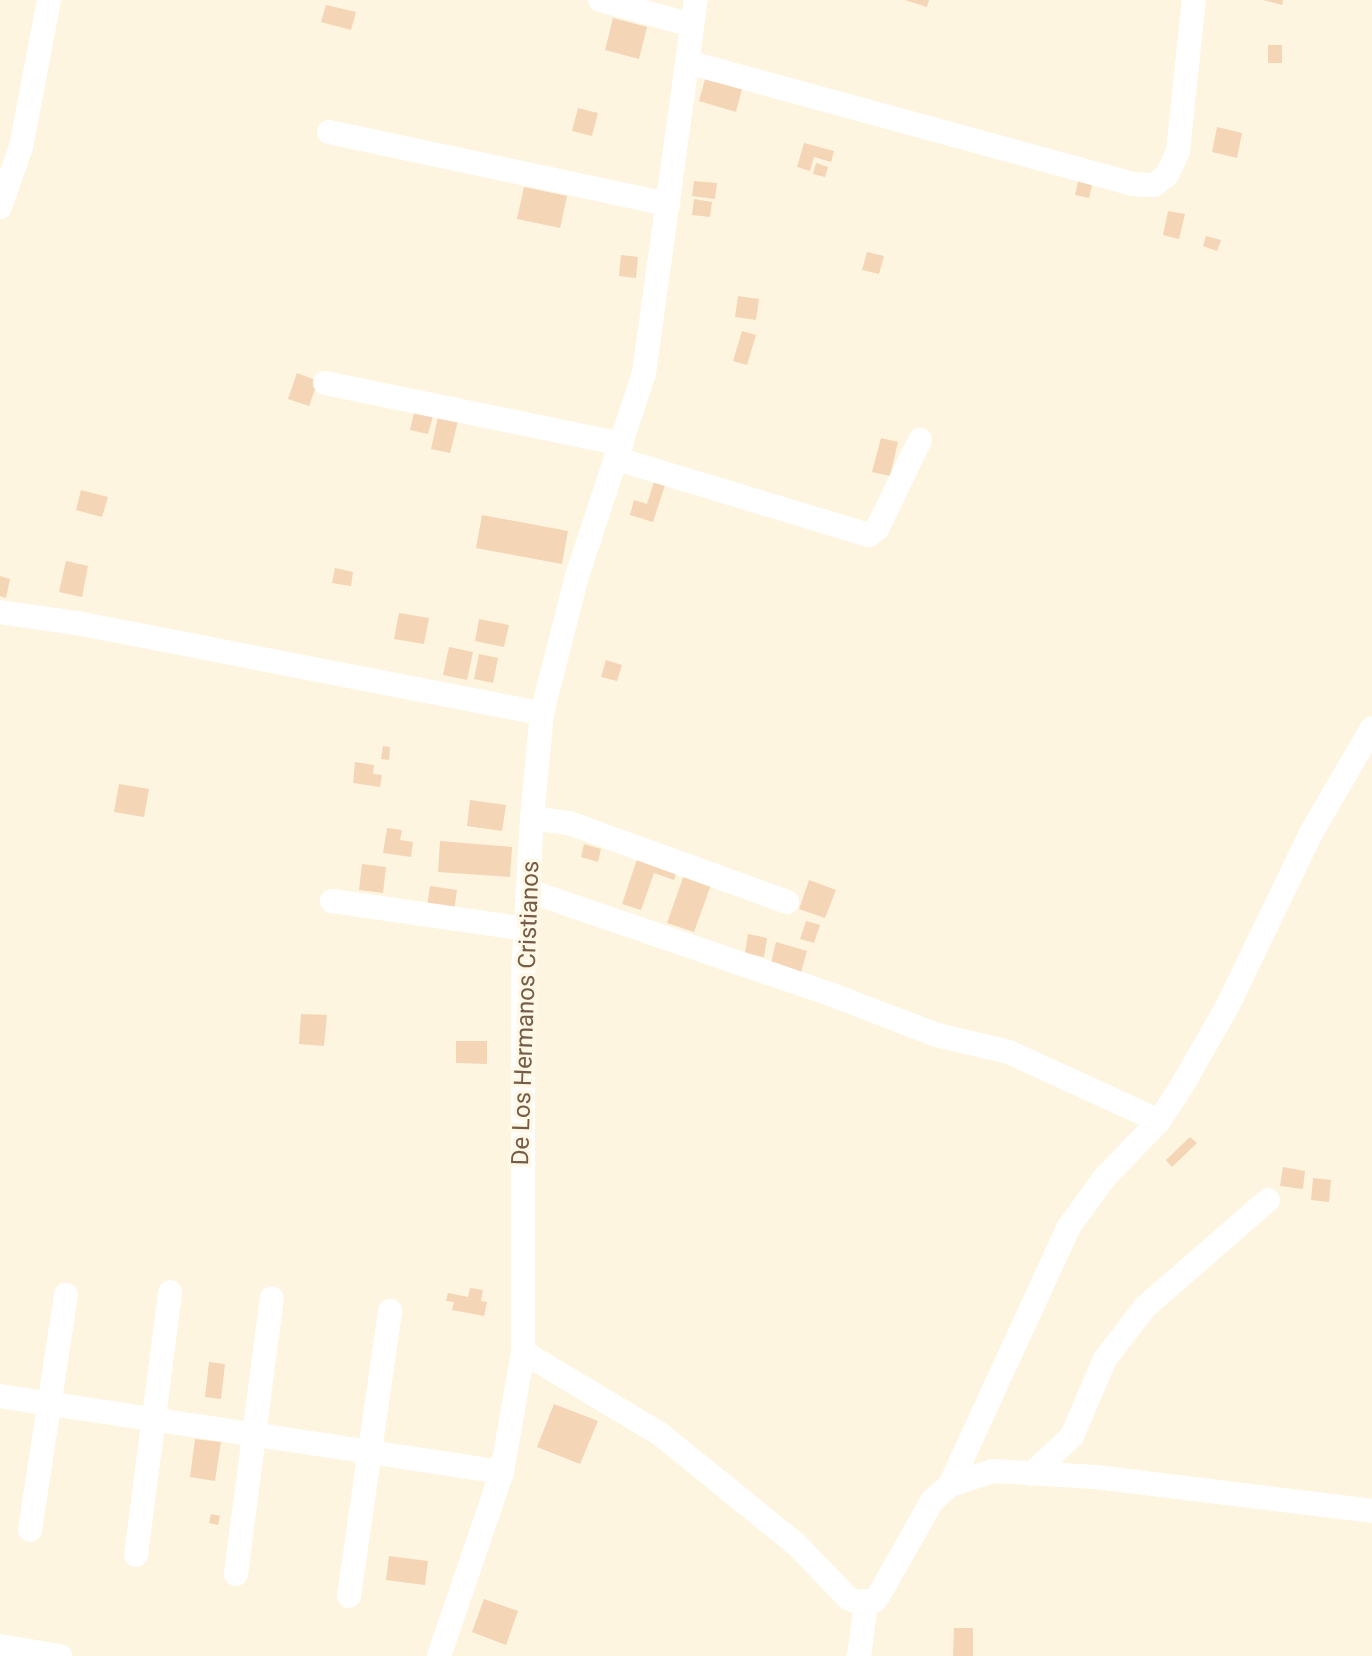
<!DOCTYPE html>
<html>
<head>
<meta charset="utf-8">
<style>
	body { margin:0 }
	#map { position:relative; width:1372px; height:1656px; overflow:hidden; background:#fdf5e0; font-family:Roboto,sans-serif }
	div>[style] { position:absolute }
	.building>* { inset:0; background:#f4d5b6 }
	.minor>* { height:24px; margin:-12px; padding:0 12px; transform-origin:12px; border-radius:12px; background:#fff }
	span { translate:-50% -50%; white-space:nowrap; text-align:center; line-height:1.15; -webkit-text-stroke:7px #fff8e7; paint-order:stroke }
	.street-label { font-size:24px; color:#745c46 }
</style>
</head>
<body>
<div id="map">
	<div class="building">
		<div style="clip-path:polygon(905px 0,929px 0,927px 7px)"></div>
		<div style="clip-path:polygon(1263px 0,1283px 0,1282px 5px)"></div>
		<div style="clip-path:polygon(326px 5px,356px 12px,351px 30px,321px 22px)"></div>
		<div style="clip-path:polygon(613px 18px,647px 27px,639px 59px,605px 50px)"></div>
		<div style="clip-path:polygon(1268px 45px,1282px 45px,1282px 63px,1268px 63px)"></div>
		<div style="clip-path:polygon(705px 79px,742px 89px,736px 112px,699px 101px)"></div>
		<div style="clip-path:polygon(578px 108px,598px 113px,592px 136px,572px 131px)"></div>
		<div style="clip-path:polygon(1217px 127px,1242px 133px,1237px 158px,1212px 152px)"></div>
		<div style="clip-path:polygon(804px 143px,834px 151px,831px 162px,814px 157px,810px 171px,797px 167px)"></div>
		<div style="clip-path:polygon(816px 163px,828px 167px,825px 177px,813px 174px)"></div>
		<div style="clip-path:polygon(1079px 178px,1093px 181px,1089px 198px,1075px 195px)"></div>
		<div style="clip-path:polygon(694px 181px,717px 183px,715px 199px,692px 196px)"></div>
		<div style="clip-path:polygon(524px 187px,567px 196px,560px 228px,517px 219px)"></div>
		<div style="clip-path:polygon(694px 199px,712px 202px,710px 217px,692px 215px)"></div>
		<div style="clip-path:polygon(1168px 211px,1185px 214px,1179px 239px,1163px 235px)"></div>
		<div style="clip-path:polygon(1206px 236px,1221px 240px,1217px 251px,1203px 246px)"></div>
		<div style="clip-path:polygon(867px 252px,884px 256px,879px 274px,862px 270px)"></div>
		<div style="clip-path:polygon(621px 255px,638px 257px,636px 278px,619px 276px)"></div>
		<div style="clip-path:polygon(738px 296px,759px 299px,756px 320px,735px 317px)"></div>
		<div style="clip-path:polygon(742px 331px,756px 335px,747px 365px,733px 361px)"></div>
		<div style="clip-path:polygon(297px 373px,318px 381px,309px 406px,288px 399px)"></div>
		<div style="clip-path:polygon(416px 404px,435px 409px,428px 434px,410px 430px)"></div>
		<div style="clip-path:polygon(439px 412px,459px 417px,450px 453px,431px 449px)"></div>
		<div style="clip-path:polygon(881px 438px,898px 442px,890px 476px,872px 472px)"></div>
		<div style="clip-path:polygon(655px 479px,666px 482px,653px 522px,630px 515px,634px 500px,647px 504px)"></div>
		<div style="clip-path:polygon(81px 490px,108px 497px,102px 517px,76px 510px)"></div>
		<div style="clip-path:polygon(482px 515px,568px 531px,562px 564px,476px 548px)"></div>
		<div style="clip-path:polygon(66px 561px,88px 566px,82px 597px,59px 592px)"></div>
		<div style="clip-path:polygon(335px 568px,353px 572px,351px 586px,332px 583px)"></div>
		<div style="clip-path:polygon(0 576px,10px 579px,6px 598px,0 596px)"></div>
		<div style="clip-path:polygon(399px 613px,429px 618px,424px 644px,394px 639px)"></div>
		<div style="clip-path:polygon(479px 619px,509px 625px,504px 647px,475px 641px)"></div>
		<div style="clip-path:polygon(449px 647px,473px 652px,467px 680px,443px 675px)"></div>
		<div style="clip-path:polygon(479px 654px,498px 658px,493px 683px,474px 679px)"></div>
		<div style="clip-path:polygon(606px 660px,622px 665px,617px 681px,601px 677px)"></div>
		<div style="clip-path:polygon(383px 746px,390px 747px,389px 760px,381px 759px)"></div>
		<div style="clip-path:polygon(355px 762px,374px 765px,373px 774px,382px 775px,380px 787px,353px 783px)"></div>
		<div style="clip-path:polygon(119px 784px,149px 789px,144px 817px,114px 812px)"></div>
		<div style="clip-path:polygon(470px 800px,506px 805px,502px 831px,467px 826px)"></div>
		<div style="clip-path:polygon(387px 828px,402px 830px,400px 840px,413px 842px,411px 857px,383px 853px)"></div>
		<div style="clip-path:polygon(440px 841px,512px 847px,510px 877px,438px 872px)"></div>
		<div style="clip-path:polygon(584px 844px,601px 849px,598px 862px,581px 857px)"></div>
		<div style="clip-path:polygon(639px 853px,678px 866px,674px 880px,654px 873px,641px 910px,622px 904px)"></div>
		<div style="clip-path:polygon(362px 864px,386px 867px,383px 893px,359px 890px)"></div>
		<div style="clip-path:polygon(685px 872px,712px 882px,694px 932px,667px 923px)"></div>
		<div style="clip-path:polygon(809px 880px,836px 890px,825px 918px,799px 909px)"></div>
		<div style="clip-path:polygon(430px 886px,457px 890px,454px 911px,427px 907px)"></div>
		<div style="clip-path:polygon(806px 921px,820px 925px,814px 943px,800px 939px)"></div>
		<div style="clip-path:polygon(748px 934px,767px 938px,764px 957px,745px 953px)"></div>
		<div style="clip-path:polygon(776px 942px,807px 951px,801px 972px,771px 963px)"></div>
		<div style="clip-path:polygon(301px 1014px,327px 1015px,324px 1046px,299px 1044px)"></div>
		<div style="clip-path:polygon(456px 1041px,487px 1041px,487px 1064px,456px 1063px)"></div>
		<div style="clip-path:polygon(1190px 1137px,1197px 1143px,1172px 1167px,1166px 1160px)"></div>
		<div style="clip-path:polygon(1283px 1167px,1305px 1171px,1303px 1189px,1280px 1186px)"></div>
		<div style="clip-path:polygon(1313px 1178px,1331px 1180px,1329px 1202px,1311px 1200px)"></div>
		<div style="clip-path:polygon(470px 1288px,483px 1290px,481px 1301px,487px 1302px,484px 1316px,452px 1310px,454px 1302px,446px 1301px,448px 1293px,468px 1297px)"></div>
		<div style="clip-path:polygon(209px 1362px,225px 1364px,221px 1399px,205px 1397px)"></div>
		<div style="clip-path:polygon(554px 1404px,598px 1421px,580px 1464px,537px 1447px)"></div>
		<div style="clip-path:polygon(195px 1439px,221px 1442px,215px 1481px,190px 1477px)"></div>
		<div style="clip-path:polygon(211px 1514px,220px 1516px,218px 1525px,209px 1523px)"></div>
		<div style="clip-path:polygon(389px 1556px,428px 1561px,425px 1585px,386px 1580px)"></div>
		<div style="clip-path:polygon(484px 1599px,518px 1611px,506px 1645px,472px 1632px)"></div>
		<div style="clip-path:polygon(954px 1628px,973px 1628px,973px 1656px,953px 1656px)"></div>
	</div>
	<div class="minor">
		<div style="left:600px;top:0;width:95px;rotate:15.2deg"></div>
		<div style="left:687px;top:62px;width:461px;rotate:15.3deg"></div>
		<div style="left:1132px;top:184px;width:22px;rotate:3deg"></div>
		<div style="left:1154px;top:185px;width:16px;rotate:-38deg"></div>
		<div style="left:1167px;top:175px;width:26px;rotate:-65deg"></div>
		<div style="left:1178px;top:151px;width:152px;rotate:-84deg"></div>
		<div style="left:329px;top:132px;width:347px;rotate:12deg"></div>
		<div style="left:0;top:207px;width:64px;rotate:-70.7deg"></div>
		<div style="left:21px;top:147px;width:150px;rotate:-79.2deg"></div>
		<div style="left:325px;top:383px;width:303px;rotate:11.6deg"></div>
		<div style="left:617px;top:459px;width:263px;rotate:16.8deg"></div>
		<div style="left:869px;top:535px;width:10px;rotate:-37deg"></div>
		<div style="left:877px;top:529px;width:99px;rotate:-64.2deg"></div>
		<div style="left:0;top:612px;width:83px;rotate:8.3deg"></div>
		<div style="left:82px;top:624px;width:469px;rotate:11deg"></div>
		<div style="left:532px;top:818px;width:37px;rotate:8deg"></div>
		<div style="left:569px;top:823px;width:232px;rotate:19.9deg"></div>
		<div style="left:529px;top:891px;width:318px;rotate:18.9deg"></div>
		<div style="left:830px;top:994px;width:115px;rotate:21deg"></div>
		<div style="left:937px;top:1035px;width:74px;rotate:13.3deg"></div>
		<div style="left:1009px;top:1052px;width:165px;rotate:24.7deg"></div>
		<div style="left:332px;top:901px;width:196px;rotate:8.2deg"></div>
		<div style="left:523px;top:1352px;width:160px;rotate:30.9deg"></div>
		<div style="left:660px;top:1434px;width:175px;rotate:39deg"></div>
		<div style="left:796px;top:1544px;width:75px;rotate:46.1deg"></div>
		<div style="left:848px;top:1598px;width:10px;rotate:24deg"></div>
		<div style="left:857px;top:1602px;width:18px;rotate:-6deg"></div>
		<div style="left:875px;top:1600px;width:9px;rotate:-54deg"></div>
		<div style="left:880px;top:1593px;width:106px;rotate:-60.5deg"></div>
		<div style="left:932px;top:1501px;width:24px;rotate:-42deg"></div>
		<div style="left:950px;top:1485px;width:45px;rotate:-18deg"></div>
		<div style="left:993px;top:1471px;width:103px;rotate:3.3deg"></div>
		<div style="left:1096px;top:1477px;width:278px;rotate:7deg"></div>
		<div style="left:0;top:1396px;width:508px;rotate:8.61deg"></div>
		<div style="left:1032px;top:1474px;width:55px;rotate:-43.5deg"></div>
		<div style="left:1072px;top:1436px;width:84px;rotate:-66.8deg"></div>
		<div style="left:1105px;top:1359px;width:66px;rotate:-52.4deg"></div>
		<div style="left:1145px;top:1307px;width:163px;rotate:-41deg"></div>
		<div style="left:950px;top:1485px;width:283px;rotate:-65.3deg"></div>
		<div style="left:1068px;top:1228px;width:63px;rotate:-54deg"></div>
		<div style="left:1105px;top:1177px;width:78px;rotate:-46deg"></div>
		<div style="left:1159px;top:1121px;width:44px;rotate:-57deg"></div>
		<div style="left:1183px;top:1084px;width:89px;rotate:-60.3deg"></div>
		<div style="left:1227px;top:1007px;width:193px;rotate:-64.2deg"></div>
		<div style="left:1311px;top:833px;width:121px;rotate:-59.8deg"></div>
		<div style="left:30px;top:1530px;width:238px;rotate:-81.3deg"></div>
		<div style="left:136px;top:1555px;width:265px;rotate:-82.6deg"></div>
		<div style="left:236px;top:1574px;width:278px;rotate:-82.6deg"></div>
		<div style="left:349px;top:1596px;width:288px;rotate:-81.8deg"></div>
		<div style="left:0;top:1646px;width:61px;rotate:9.5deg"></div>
		<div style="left:439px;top:1656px;width:194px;rotate:-71.1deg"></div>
		<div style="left:502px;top:1472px;width:122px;rotate:-80.1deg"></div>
		<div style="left:523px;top:1352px;width:377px;rotate:-90deg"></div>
		<div style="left:523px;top:975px;width:157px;rotate:-86.7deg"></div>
		<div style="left:532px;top:818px;width:105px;rotate:-84.6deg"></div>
		<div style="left:542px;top:713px;width:141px;rotate:-75.7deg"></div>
		<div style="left:577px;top:576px;width:214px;rotate:-71.7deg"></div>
		<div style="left:644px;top:373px;width:377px;rotate:-82.1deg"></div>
		<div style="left:859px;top:1656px;width:53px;rotate:-82.5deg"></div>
	</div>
	<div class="street-label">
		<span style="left:526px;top:1013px;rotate:-88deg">De Los Hermanos Cristianos</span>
	</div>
</div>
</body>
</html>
